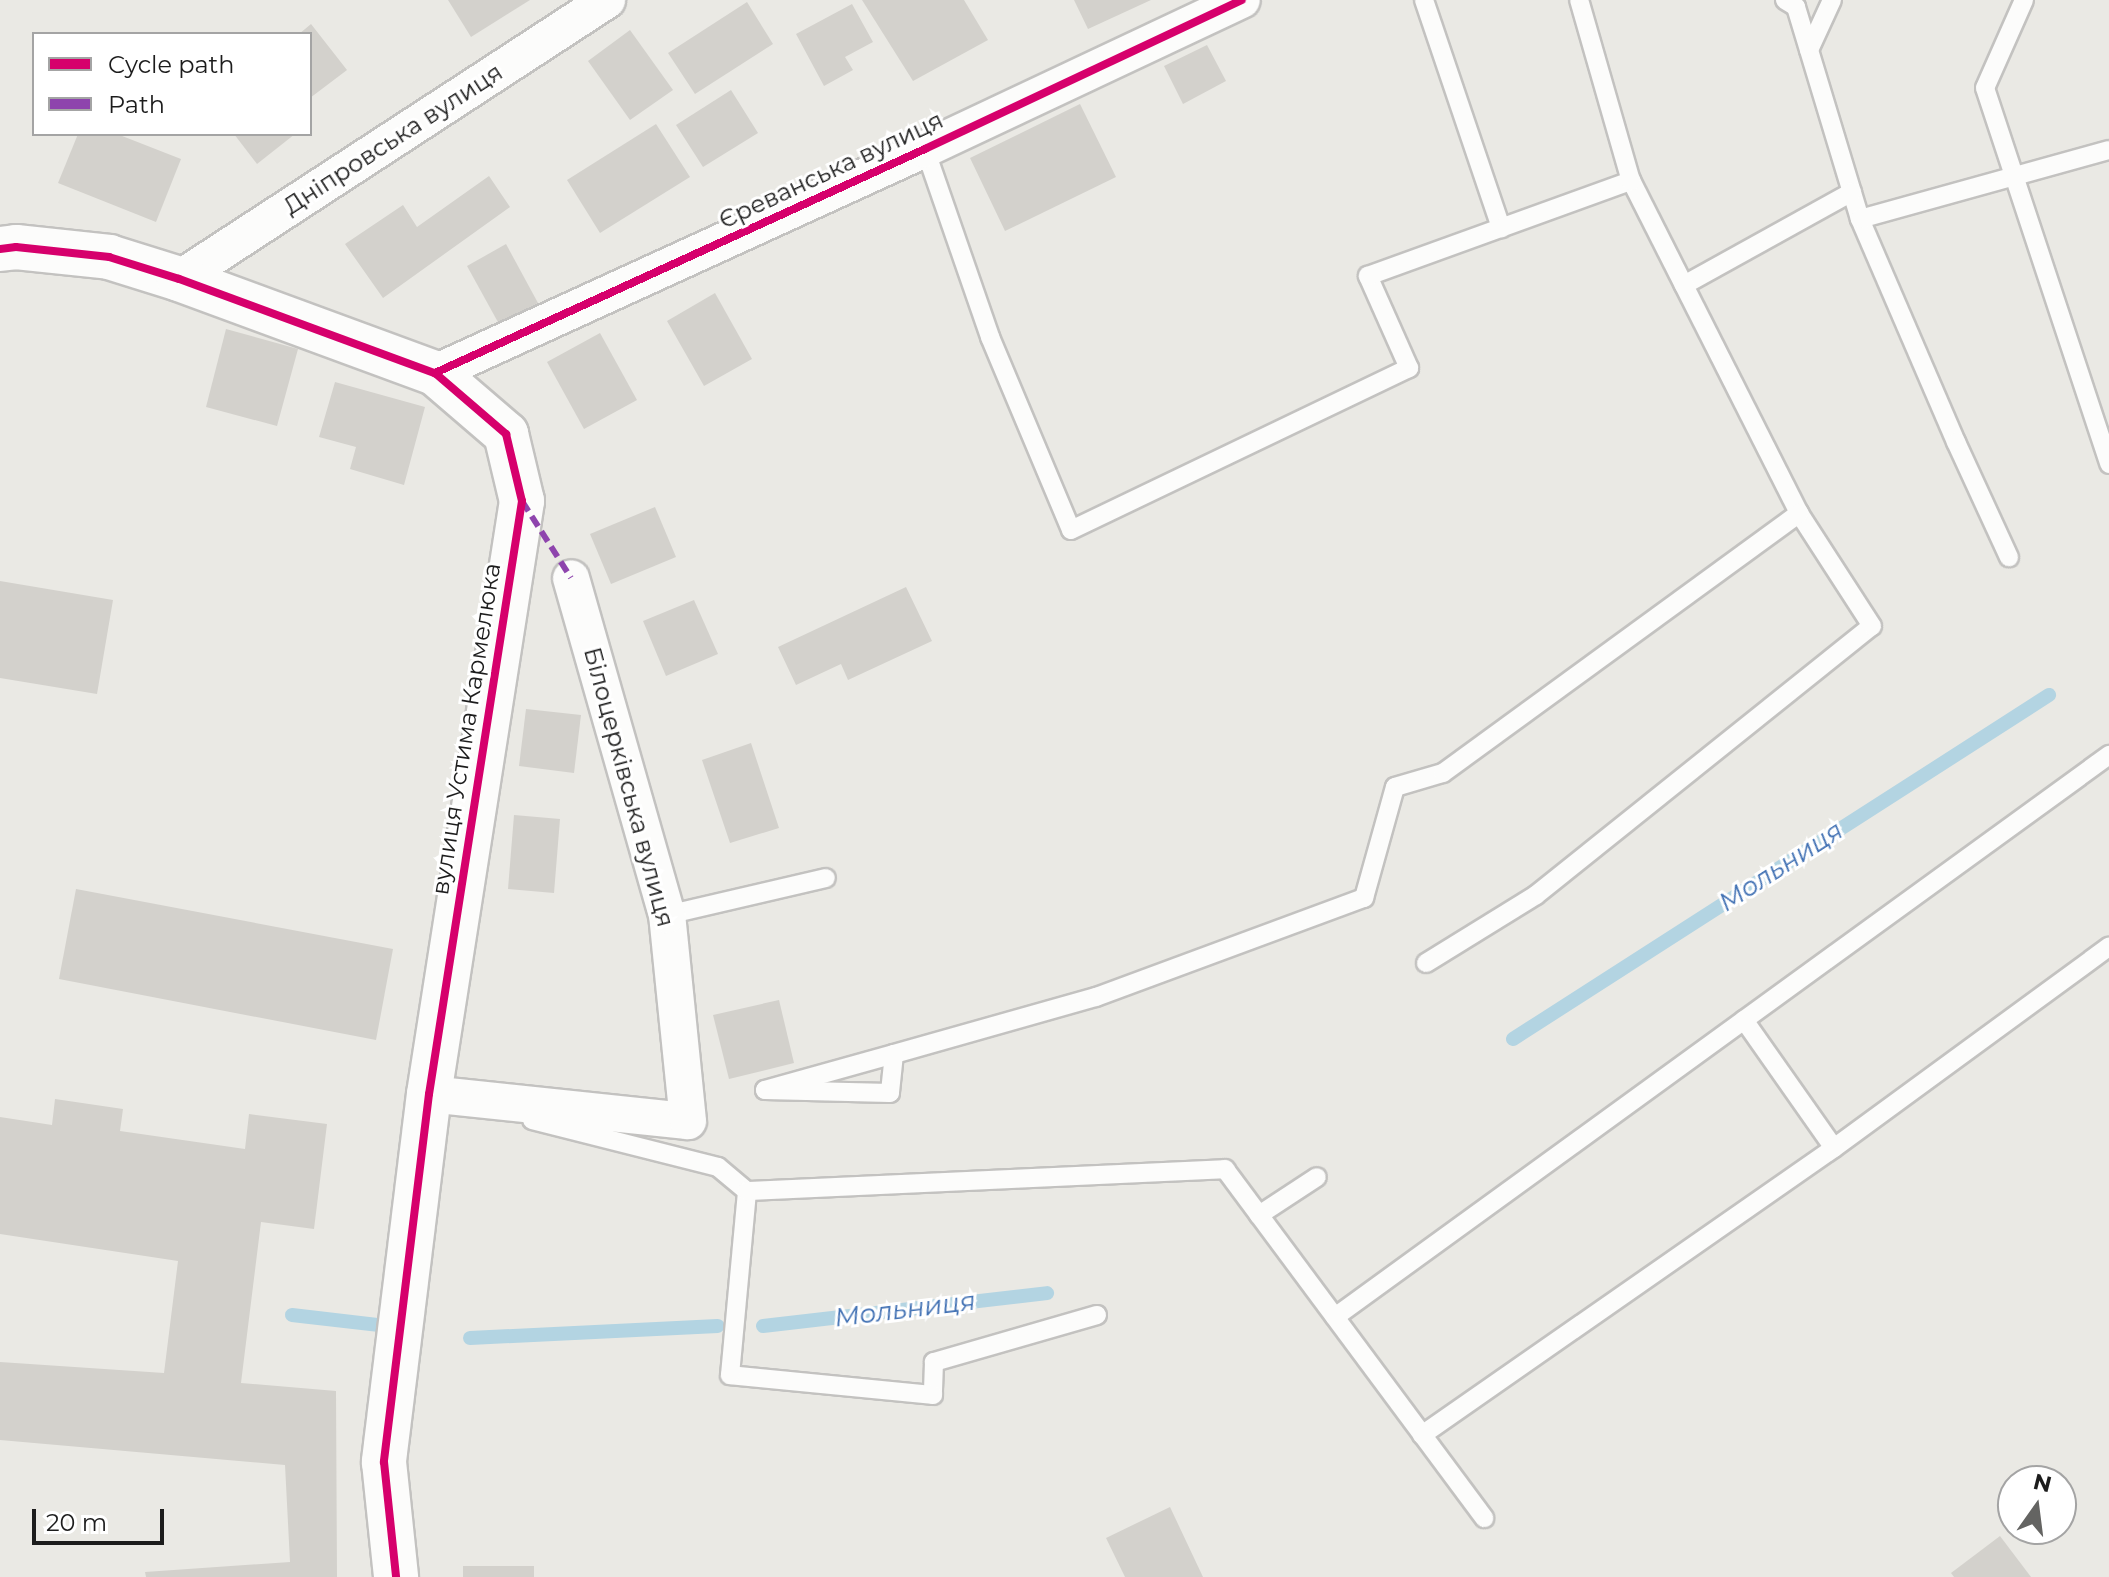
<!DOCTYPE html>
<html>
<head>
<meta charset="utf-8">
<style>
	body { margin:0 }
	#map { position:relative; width:2109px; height:1577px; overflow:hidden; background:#eae9e4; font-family:Montserrat,sans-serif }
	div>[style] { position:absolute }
	.stream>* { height:14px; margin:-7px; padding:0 7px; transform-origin:7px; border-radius:7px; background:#b3d4e2 }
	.building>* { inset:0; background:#d3d1cc }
	.roads { filter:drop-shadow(2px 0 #c3c2c0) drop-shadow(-2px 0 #c3c2c0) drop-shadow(0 2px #c3c2c0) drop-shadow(0 -2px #c3c2c0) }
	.service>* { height:18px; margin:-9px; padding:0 9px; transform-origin:9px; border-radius:9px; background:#fcfcfb }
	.minor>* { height:36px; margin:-18px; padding:0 18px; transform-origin:18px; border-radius:18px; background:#fcfcfb }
	.tertiary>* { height:44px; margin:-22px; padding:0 22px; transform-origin:22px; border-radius:22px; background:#fcfcfb }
	.quiet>* { height:6px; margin-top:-3px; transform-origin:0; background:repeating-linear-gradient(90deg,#8e44ad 0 12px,transparent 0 18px) }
	.cycleway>* { height:8px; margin:-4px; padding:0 4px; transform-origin:4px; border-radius:4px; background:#d6006c }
	span { translate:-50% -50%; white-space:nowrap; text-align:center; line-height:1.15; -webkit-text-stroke:6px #fff; paint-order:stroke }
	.street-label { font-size:24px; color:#1c1c1c }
	.water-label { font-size:26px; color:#4070b3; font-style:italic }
	.legend { position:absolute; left:32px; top:32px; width:280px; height:104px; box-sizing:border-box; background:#fff; border:2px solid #a4a4a4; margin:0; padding:10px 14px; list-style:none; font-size:24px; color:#1c1c1c }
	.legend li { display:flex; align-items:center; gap:16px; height:40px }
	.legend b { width:40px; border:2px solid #a4a4a4 }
	.north { position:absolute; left:1997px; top:1465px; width:80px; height:80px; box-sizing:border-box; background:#fff; border:2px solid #a4a4a4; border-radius:50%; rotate:14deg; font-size:22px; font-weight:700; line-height:32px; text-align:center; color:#1c1c1c }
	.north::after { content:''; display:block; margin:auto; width:28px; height:36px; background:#646462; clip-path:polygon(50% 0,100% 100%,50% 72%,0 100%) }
	.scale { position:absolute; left:32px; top:1509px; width:132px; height:36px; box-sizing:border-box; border:4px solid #1c1c1c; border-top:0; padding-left:10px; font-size:24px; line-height:28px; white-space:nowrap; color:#1c1c1c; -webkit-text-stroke:6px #fff; paint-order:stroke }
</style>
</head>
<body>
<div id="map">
	<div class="stream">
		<div style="left:1513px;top:1039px;width:637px;rotate:-32.69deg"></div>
		<div style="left:292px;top:1315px;width:88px;rotate:6.6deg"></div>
		<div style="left:763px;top:1326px;width:286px;rotate:-6.6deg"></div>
		<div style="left:470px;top:1338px;width:248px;rotate:-2.8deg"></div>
	</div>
	<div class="building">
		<div style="clip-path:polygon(448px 0,530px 0,471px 37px)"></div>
		<div style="clip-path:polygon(862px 0,964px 0,988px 40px,913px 81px)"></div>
		<div style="clip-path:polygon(1074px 0,1151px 0,1088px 29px)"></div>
		<div style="clip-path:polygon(747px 2px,773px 44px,695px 94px,668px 53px)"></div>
		<div style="clip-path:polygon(852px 4px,873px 42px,845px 57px,853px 70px,824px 86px,796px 34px)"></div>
		<div style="clip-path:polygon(311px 24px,347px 70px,310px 98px,310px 34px,299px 34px)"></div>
		<div style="clip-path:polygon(630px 30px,673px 90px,630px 120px,588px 61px)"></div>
		<div style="clip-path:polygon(1207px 45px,1226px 81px,1183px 104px,1164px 66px)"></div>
		<div style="clip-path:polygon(731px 90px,758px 133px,703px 167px,676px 125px)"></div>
		<div style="clip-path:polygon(1080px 104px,1116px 177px,1005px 231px,970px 158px)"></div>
		<div style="clip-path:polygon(656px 124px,690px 177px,600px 233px,567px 180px)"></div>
		<div style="clip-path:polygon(78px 134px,117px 134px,181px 159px,156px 222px,58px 183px)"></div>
		<div style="clip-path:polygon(234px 134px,295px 134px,257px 164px)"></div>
		<div style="clip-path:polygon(489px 176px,510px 207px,383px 298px,345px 244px,403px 205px,417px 227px)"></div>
		<div style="clip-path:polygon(506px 244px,538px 303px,499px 324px,467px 266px)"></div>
		<div style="clip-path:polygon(715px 293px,752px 359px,704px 386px,667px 321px)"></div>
		<div style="clip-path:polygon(226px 329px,298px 349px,277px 426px,206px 407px)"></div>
		<div style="clip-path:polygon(600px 333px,637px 400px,584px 429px,547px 362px)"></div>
		<div style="clip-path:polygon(335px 382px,425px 407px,404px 485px,350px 469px,356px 447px,319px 437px)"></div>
		<div style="clip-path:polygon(655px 507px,676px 557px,611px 584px,590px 534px)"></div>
		<div style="clip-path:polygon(0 581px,113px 600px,97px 694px,0 678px)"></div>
		<div style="clip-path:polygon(906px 587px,932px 641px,848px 680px,841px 664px,796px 685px,778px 647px)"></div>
		<div style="clip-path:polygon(694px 600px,718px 654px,666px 676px,643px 621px)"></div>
		<div style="clip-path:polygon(526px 709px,581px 715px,574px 773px,519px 766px)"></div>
		<div style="clip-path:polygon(751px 743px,779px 828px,730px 843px,702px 760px)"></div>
		<div style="clip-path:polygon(514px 815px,560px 819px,554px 893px,508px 889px)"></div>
		<div style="clip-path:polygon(76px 889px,393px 949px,376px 1040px,59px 979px)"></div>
		<div style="clip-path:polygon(779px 1000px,794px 1063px,729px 1079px,713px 1015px)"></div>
		<div style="clip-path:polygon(55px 1099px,123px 1109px,120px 1131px,245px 1149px,249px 1114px,327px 1124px,314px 1229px,261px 1222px,241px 1383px,336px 1391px,337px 1577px,146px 1577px,145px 1572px,290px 1562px,285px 1465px,0 1440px,0 1362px,164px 1373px,178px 1261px,0 1234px,0 1117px,52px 1125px)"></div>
		<div style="clip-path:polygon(1170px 1507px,1203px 1577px,1125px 1577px,1106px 1538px)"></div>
		<div style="clip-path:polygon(2000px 1536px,2031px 1577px,1954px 1577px,1951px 1573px)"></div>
		<div style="clip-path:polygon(463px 1566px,534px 1566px,534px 1577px,463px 1577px)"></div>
	</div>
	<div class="roads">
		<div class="service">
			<div style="left:1424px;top:0;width:241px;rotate:71.3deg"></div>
			<div style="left:1785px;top:0;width:13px;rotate:32deg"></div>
			<div style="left:1796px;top:7px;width:221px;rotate:73.2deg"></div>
			<div style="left:1860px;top:219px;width:243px;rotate:66.7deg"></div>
			<div style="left:1956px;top:442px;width:127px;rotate:65.3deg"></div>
			<div style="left:2024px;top:0;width:96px;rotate:113.9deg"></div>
			<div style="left:1985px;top:88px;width:396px;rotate:71.7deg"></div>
			<div style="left:1809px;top:50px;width:55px;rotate:-65.3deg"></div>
			<div style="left:925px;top:149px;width:199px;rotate:70.9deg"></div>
			<div style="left:990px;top:337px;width:209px;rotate:67.2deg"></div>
			<div style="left:1071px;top:530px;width:375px;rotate:-25.6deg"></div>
			<div style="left:1409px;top:368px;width:101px;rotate:-114deg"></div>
			<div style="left:1368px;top:276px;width:280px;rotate:-19.9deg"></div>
			<div style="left:1860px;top:219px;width:258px;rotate:-15.5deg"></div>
			<div style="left:1684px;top:285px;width:192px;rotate:-29deg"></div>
			<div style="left:667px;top:915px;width:163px;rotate:-13.1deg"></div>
			<div style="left:1426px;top:963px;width:129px;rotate:-31.7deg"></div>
			<div style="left:1536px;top:895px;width:430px;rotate:-38.7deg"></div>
			<div style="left:1872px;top:626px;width:135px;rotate:-122.9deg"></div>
			<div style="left:1799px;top:513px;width:372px;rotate:-116.8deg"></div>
			<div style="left:1631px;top:181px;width:188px;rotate:-106deg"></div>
			<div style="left:1744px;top:1020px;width:156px;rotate:54.9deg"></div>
			<div style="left:894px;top:1054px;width:210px;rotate:-15.8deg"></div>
			<div style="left:1096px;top:997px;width:286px;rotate:-20.3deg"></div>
			<div style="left:1364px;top:898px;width:115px;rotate:-74.4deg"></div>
			<div style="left:1395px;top:787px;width:50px;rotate:-16.3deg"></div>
			<div style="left:1443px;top:773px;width:441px;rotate:-36.1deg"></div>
			<div style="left:894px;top:1054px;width:39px;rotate:96deg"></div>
			<div style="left:890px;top:1093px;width:125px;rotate:-178.6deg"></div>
			<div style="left:765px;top:1090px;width:134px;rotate:-15.6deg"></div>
			<div style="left:532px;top:1120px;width:192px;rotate:14.2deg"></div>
			<div style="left:718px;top:1167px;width:38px;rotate:40deg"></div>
			<div style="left:1259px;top:1215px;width:69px;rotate:-33.2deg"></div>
			<div style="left:1097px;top:1315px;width:170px;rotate:163.9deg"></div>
			<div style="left:934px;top:1362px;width:33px;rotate:92deg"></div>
			<div style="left:933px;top:1395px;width:204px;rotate:-174.4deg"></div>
			<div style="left:730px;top:1375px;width:185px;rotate:-84.7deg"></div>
			<div style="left:747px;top:1191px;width:479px;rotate:-2.6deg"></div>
			<div style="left:1225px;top:1169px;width:435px;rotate:53.4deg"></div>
			<div style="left:1335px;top:1317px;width:957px;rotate:-35.98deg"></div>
			<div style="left:1422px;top:1435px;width:502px;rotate:-34.86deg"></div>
			<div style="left:1834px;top:1148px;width:341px;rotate:-36.2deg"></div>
		</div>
		<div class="minor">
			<div style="left:179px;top:279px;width:511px;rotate:-33.1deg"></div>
			<div style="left:435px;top:373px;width:539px;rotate:-24.57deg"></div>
			<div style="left:925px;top:149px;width:350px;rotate:-25.2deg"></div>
			<div style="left:429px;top:1094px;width:260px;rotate:6deg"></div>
			<div style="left:688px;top:1121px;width:207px;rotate:-95.8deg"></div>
			<div style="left:667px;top:915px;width:350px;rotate:-105.9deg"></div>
		</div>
		<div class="tertiary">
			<div style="left:0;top:249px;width:16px;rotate:-7deg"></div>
			<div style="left:16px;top:247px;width:94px;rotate:6.1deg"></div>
			<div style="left:109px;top:257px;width:73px;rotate:17.4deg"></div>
			<div style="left:179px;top:279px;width:273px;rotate:20.2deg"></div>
			<div style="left:435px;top:373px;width:94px;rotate:40.7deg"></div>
			<div style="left:506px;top:434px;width:69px;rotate:76.6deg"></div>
			<div style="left:522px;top:501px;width:600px;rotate:98.91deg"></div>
			<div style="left:429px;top:1094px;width:371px;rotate:97deg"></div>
			<div style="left:384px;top:1462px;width:116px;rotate:84deg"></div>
		</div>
	</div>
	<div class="quiet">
		<div style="left:522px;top:501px;width:91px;rotate:57.5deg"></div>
	</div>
	<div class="cycleway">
		<div style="left:0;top:249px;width:16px;rotate:-7deg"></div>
		<div style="left:16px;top:247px;width:94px;rotate:6.1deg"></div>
		<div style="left:109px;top:257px;width:73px;rotate:17.4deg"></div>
		<div style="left:179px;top:279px;width:273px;rotate:20.2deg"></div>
		<div style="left:435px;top:373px;width:94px;rotate:40.7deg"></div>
		<div style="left:506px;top:434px;width:69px;rotate:76.6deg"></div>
		<div style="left:522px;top:501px;width:600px;rotate:98.91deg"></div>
		<div style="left:429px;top:1094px;width:371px;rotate:97deg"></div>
		<div style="left:384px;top:1462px;width:116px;rotate:84deg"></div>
		<div style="left:435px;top:373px;width:539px;rotate:-24.57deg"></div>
		<div style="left:925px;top:149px;width:350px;rotate:-25.2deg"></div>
	</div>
	<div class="street-label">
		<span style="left:393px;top:139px;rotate:-33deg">Дніпровська вулиця</span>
		<span style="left:831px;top:170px;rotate:-25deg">Єреванська вулиця</span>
		<span style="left:466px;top:729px;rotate:-81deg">вулиця Устима Кармелюка</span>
		<span style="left:629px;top:787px;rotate:75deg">Білоцерківська вулиця</span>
	</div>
	<div class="water-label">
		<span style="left:1781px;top:867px;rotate:-33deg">Мольниця</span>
		<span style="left:905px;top:1310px;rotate:-7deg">Мольниця</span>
	</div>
	<ul class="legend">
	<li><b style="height:10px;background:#d6006c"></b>Cycle path</li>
	<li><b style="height:10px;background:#8e44ad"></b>Path</li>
	</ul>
	<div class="north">N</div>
	<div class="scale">20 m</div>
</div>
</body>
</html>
